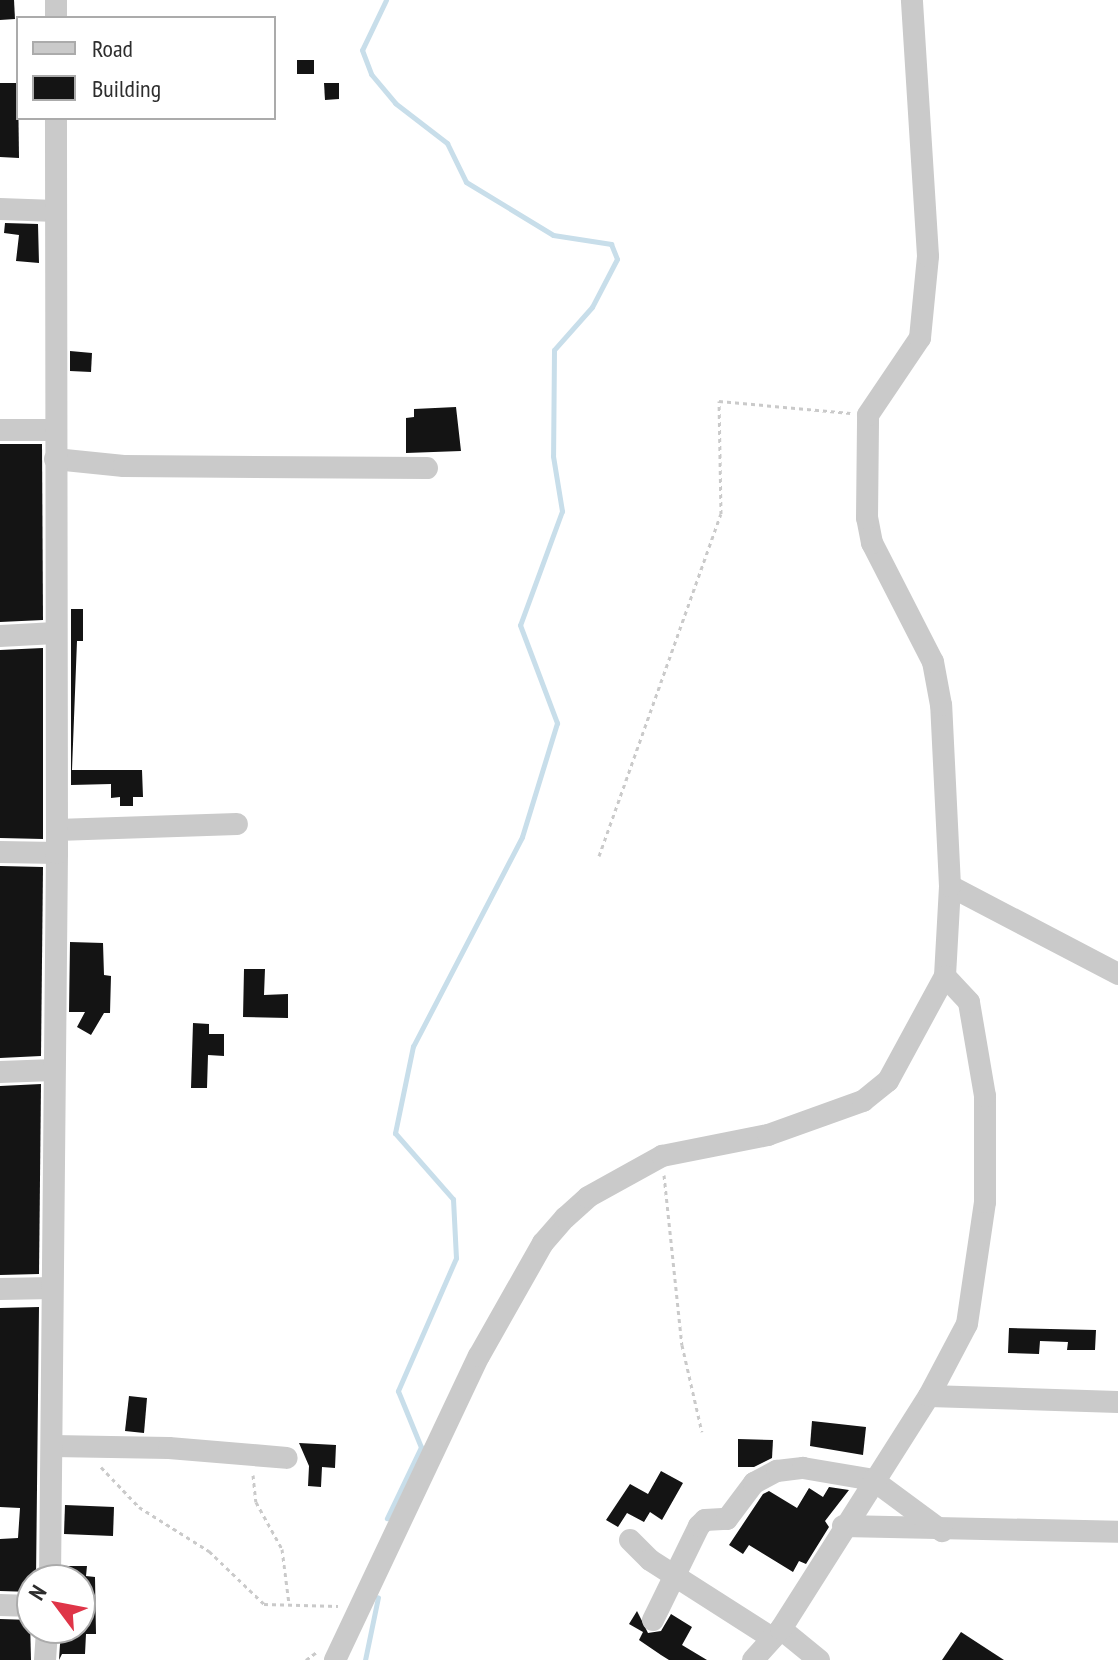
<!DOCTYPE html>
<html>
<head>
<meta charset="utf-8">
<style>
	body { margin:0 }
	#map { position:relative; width:1118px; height:1660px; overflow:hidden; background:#fff; font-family:"PT Sans Narrow",sans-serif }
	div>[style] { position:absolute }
	.stream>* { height:5px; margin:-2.5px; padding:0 2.5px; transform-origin:2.5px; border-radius:2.5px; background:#c8deea }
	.building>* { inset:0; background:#141414 }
	.path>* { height:3px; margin-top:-1.5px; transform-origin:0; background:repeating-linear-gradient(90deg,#cacaca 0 4px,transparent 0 8px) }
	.minor>* { height:22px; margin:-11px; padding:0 11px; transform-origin:11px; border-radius:11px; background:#cacaca }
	span { translate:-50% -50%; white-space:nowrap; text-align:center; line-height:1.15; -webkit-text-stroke:8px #fff; paint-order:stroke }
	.legend { position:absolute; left:16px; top:16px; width:260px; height:104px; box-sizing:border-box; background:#fff; border:2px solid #ababab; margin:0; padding:10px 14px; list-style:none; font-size:24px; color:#2d2d2d }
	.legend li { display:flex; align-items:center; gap:16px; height:40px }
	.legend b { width:40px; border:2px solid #ababab }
	.north { position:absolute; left:16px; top:1564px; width:80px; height:80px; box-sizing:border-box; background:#fff; border:2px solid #ababab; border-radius:50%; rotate:302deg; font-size:22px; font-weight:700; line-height:32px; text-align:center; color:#2d2d2d }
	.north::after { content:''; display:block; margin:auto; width:28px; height:36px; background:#df3548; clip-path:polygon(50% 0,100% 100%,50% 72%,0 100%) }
</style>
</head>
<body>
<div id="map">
	<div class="stream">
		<div style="left:386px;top:0;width:55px;rotate:115.6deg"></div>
		<div style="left:362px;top:50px;width:26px;rotate:69deg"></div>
		<div style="left:371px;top:74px;width:38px;rotate:50deg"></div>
		<div style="left:395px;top:103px;width:66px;rotate:37.6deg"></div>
		<div style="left:447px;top:143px;width:43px;rotate:64deg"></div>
		<div style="left:466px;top:182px;width:102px;rotate:31.3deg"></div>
		<div style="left:553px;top:235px;width:59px;rotate:8.8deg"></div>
		<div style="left:611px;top:244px;width:16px;rotate:68deg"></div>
		<div style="left:617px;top:259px;width:54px;rotate:117.5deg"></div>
		<div style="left:592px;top:307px;width:57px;rotate:131.5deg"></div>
		<div style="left:554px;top:350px;width:106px;rotate:90.5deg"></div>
		<div style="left:553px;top:456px;width:56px;rotate:80.7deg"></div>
		<div style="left:562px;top:511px;width:121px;rotate:110.2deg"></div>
		<div style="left:520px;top:625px;width:105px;rotate:69.3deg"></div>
		<div style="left:557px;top:723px;width:119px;rotate:107.1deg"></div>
		<div style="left:522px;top:837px;width:236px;rotate:117.5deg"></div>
		<div style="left:413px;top:1046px;width:89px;rotate:101.7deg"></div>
		<div style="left:395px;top:1133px;width:88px;rotate:48.7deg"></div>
		<div style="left:453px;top:1199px;width:59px;rotate:87.1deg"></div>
		<div style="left:456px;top:1258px;width:145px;rotate:113.6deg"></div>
		<div style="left:398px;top:1391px;width:61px;rotate:67.7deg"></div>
		<div style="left:421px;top:1447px;width:79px;rotate:115.6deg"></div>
		<div style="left:365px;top:1660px;width:64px;rotate:-78.3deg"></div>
	</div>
	<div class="building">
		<div style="clip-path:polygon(0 0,14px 0,15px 19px,0 20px)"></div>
		<div style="clip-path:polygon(297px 60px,314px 60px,314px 74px,297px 74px)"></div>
		<div style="clip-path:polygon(0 83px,18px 83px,19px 158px,0 157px)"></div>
		<div style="clip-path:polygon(324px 83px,339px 83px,339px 99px,325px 100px)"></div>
		<div style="clip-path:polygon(5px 223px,38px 224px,39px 263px,16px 261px,19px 235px,4px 233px)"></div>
		<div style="clip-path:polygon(70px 351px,92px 353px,91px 372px,70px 371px)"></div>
		<div style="clip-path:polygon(456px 407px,461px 451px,406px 453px,406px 418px,414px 417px,414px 409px)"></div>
		<div style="clip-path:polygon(0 444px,42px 444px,43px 620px,0 622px)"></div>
		<div style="clip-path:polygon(71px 609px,83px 609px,83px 641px,77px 641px,72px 770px,142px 770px,143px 797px,133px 797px,133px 806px,120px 806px,120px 797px,111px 798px,111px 784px,71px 785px)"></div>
		<div style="clip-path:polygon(43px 648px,43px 839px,0 838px,0 650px)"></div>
		<div style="clip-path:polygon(0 866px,43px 867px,41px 1056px,0 1058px)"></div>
		<div style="clip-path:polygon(70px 942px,103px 943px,104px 975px,111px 976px,110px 1013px,104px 1013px,91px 1035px,77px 1027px,85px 1012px,69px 1012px)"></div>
		<div style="clip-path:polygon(244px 969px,265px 969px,264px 995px,288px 994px,288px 1018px,243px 1017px)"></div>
		<div style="clip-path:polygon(193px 1023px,209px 1024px,209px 1034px,224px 1034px,224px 1056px,208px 1055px,207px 1088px,191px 1088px)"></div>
		<div style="clip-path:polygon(41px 1084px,39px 1274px,0 1275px,0 1086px)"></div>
		<div style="clip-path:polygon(39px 1307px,36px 1580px,32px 1592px,0 1591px,0 1539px,18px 1538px,20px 1508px,0 1507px,0 1308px)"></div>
		<div style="clip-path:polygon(1009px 1328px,1096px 1330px,1095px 1350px,1067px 1350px,1068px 1342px,1040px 1341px,1039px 1354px,1008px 1353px)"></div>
		<div style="clip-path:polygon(129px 1396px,147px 1398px,144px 1433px,125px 1431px)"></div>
		<div style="clip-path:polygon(812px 1421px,866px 1427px,863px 1455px,810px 1446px)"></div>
		<div style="clip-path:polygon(738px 1439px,773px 1440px,772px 1458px,754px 1467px,738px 1467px)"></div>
		<div style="clip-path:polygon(299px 1443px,336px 1445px,335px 1468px,322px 1467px,321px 1487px,308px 1486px,309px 1466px)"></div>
		<div style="clip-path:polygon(661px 1471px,683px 1483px,662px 1520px,650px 1512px,644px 1522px,627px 1513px,618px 1527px,606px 1520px,630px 1484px,648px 1494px)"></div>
		<div style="clip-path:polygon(829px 1487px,849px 1490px,825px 1521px,829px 1527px,806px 1564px,799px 1561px,793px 1572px,749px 1545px,743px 1554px,729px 1545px,763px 1494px,769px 1491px,797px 1508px,809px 1488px,823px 1497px)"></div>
		<div style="clip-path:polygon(65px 1505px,114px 1507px,113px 1536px,64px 1534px)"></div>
		<div style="clip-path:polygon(64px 1566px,87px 1566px,86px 1576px,95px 1577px,96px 1634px,86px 1634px,85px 1654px,62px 1654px,59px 1660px,61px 1628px,80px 1628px,80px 1580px,64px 1580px)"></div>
		<div style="clip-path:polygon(637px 1611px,648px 1633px,661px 1631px,671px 1614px,692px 1627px,682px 1645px,707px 1660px,669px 1660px,661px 1655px,639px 1640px,643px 1632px,629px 1624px)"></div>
		<div style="clip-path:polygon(0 1619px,30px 1620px,31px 1660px,0 1660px)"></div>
		<div style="clip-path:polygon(961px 1632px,1004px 1660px,942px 1660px)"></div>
	</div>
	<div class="path">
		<div style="left:599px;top:856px;width:363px;rotate:-70.4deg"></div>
		<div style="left:721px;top:514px;width:113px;rotate:-91deg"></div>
		<div style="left:719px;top:401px;width:132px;rotate:5.2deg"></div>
		<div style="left:664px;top:1175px;width:171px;rotate:84deg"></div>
		<div style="left:682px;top:1345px;width:89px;rotate:77.1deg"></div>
		<div style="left:101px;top:1467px;width:55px;rotate:46.5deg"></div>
		<div style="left:139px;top:1507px;width:83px;rotate:32.2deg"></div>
		<div style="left:209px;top:1551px;width:76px;rotate:43.9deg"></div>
		<div style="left:264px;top:1604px;width:74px;rotate:1.5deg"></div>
		<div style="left:253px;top:1475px;width:27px;rotate:84deg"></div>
		<div style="left:256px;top:1502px;width:54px;rotate:61deg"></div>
		<div style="left:282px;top:1549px;width:55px;rotate:82.7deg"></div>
		<div style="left:306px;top:1660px;width:15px;rotate:-37deg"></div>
	</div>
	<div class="minor">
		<div style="left:56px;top:18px;width:18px;rotate:-90deg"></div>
		<div style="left:0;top:209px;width:56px;rotate:2deg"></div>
		<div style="left:0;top:430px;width:56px"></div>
		<div style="left:55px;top:459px;width:69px;rotate:5.8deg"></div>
		<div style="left:124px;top:466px;width:303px;rotate:0.4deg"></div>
		<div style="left:0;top:636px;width:55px;rotate:-3.1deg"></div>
		<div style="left:57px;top:830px;width:180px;rotate:-1.9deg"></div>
		<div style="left:0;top:852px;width:57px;rotate:1deg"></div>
		<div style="left:950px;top:886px;width:190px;rotate:27.6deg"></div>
		<div style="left:0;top:1072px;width:54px;rotate:-2.1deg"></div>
		<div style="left:0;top:1289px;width:52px;rotate:-1.1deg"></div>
		<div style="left:929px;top:1396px;width:189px;rotate:1.8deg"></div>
		<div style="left:53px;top:1446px;width:116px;rotate:1deg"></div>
		<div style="left:169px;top:1448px;width:118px;rotate:4.8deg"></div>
		<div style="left:843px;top:1526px;width:275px;rotate:1.2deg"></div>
		<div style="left:630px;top:1540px;width:28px;rotate:45deg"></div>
		<div style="left:650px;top:1560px;width:145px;rotate:32.6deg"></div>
		<div style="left:50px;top:1580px;width:727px;rotate:-89.45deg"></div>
		<div style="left:57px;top:853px;width:735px;rotate:-90.08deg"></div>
		<div style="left:0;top:1605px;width:32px;rotate:2deg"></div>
		<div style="left:653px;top:1620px;width:105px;rotate:-63.9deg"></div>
		<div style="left:699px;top:1526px;width:8px;rotate:-45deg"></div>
		<div style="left:705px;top:1520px;width:22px;rotate:-3deg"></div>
		<div style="left:727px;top:1519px;width:45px;rotate:-53.1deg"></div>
		<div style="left:754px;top:1483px;width:26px;rotate:-28deg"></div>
		<div style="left:777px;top:1471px;width:26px;rotate:-7deg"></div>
		<div style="left:803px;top:1468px;width:71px;rotate:9.7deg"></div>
		<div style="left:873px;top:1480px;width:86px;rotate:36.5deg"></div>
		<div style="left:781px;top:1629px;width:49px;rotate:39.2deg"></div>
		<div style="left:45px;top:1660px;width:32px;rotate:-86deg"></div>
		<div style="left:335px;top:1660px;width:336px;rotate:-64.7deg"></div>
		<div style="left:479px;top:1356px;width:130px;rotate:-60.5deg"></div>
		<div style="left:543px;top:1243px;width:33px;rotate:-49deg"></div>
		<div style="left:565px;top:1218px;width:31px;rotate:-42deg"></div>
		<div style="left:588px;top:1197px;width:85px;rotate:-29deg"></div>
		<div style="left:662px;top:1156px;width:108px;rotate:-11.2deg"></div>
		<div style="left:768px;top:1135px;width:101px;rotate:-19.7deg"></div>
		<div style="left:863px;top:1101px;width:32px;rotate:-39deg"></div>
		<div style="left:888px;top:1081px;width:119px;rotate:-61.5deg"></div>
		<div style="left:945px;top:976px;width:90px;rotate:-86.8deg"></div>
		<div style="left:950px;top:886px;width:181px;rotate:-92.8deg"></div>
		<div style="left:941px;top:705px;width:44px;rotate:-100.5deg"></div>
		<div style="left:933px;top:662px;width:134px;rotate:-117.1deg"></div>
		<div style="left:872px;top:543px;width:25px;rotate:-101deg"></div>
		<div style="left:867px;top:518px;width:103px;rotate:-89.4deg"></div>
		<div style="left:868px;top:415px;width:93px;rotate:-56deg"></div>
		<div style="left:920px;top:338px;width:82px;rotate:-84.4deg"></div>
		<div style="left:928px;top:256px;width:256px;rotate:-93.6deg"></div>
		<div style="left:753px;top:1660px;width:42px;rotate:-47.9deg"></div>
		<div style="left:781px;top:1629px;width:276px;rotate:-57.6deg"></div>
		<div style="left:929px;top:1396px;width:81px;rotate:-62.2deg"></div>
		<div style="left:967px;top:1324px;width:123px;rotate:-81.6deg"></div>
		<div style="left:985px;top:1202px;width:106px;rotate:-90deg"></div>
		<div style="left:985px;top:1096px;width:95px;rotate:-99.7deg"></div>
		<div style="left:969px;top:1002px;width:35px;rotate:-133deg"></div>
	</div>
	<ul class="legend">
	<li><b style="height:10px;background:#cacaca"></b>Road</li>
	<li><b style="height:22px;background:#141414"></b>Building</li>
	</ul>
	<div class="north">N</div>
</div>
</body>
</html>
